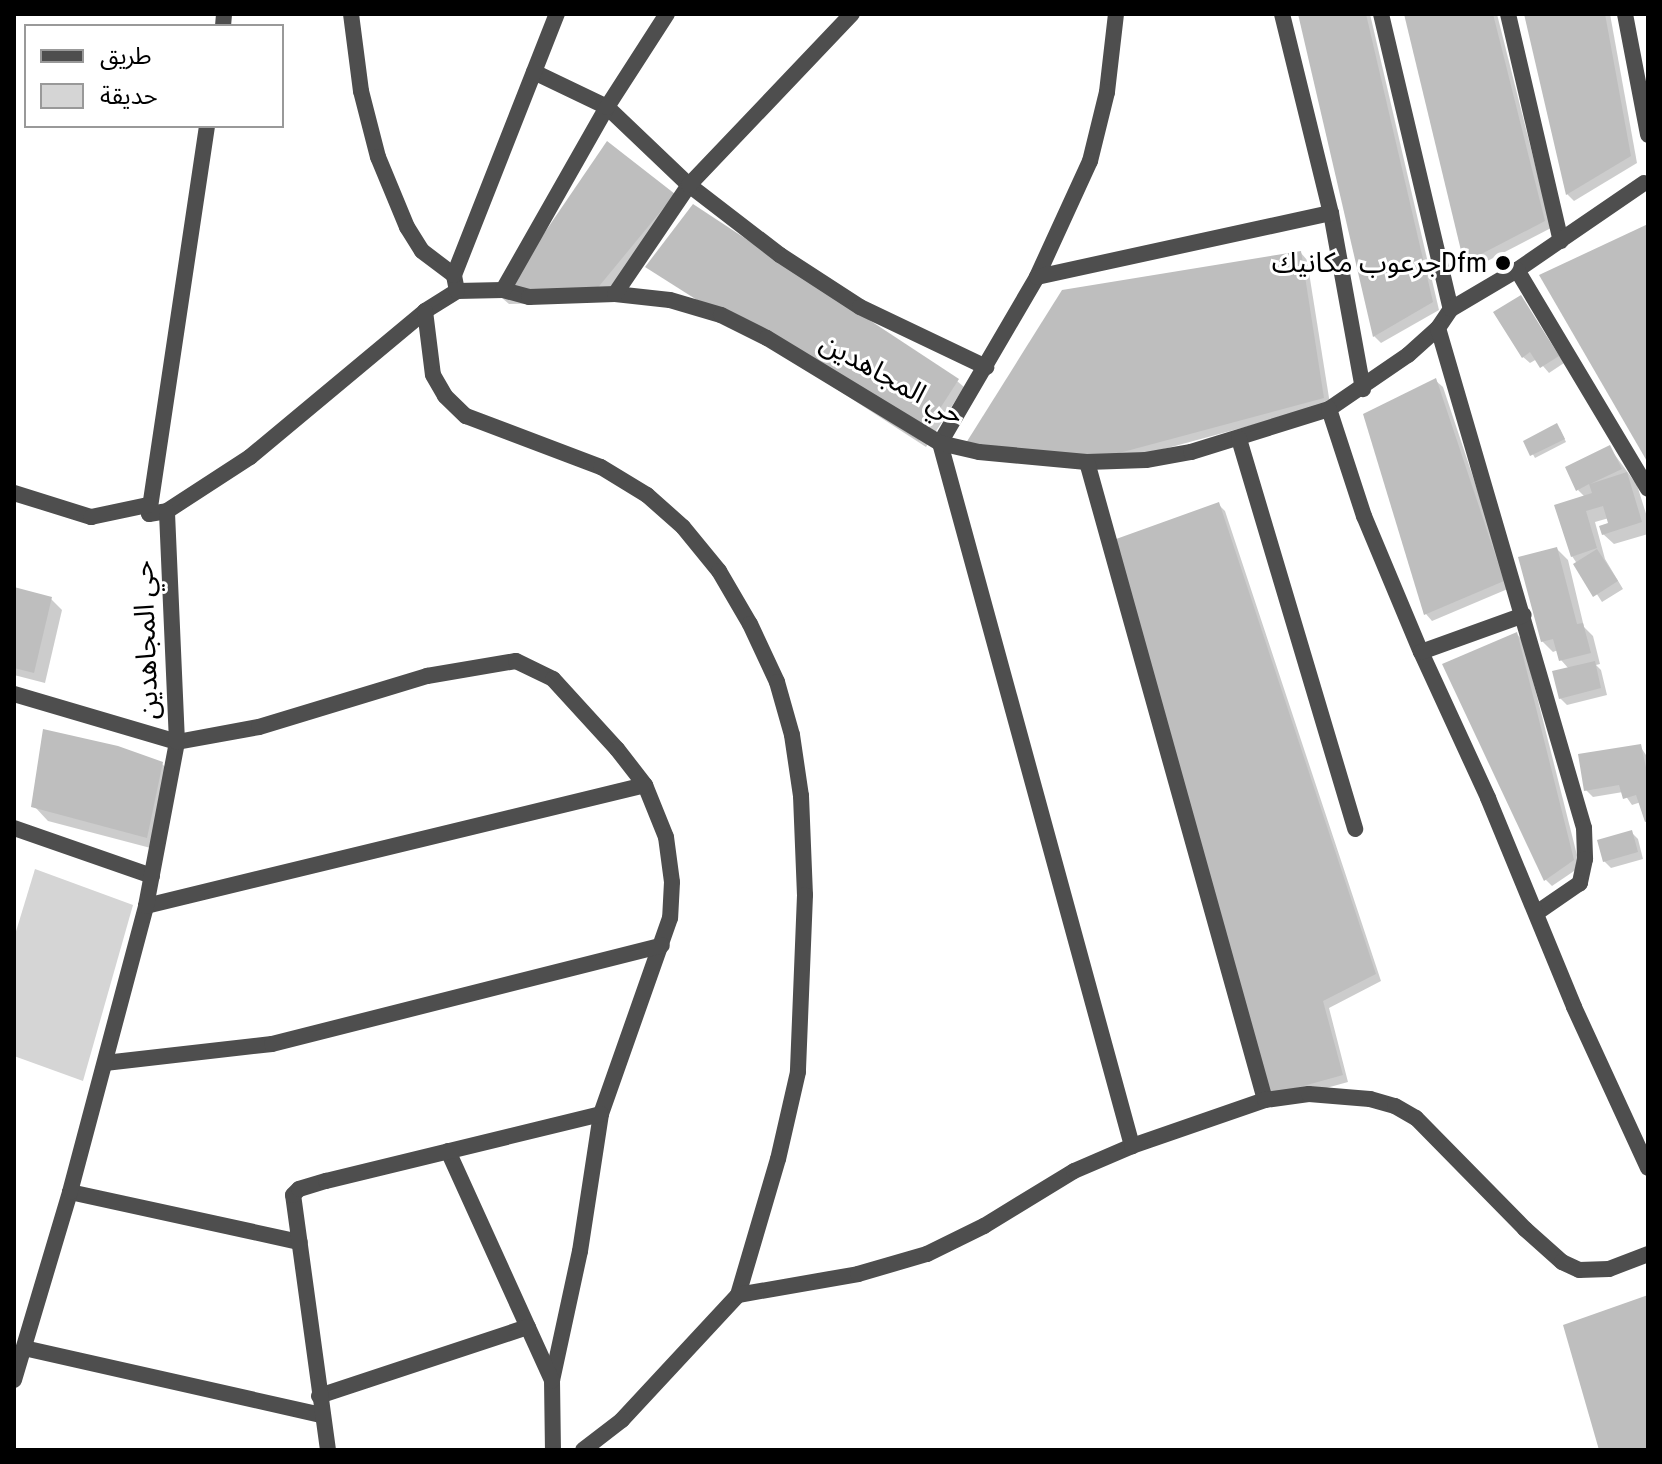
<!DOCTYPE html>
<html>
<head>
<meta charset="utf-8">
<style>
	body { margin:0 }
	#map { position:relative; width:1662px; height:1464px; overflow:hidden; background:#fff; font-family:"Roboto Condensed","Noto Sans Arabic",sans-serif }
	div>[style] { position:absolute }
	.green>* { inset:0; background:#d5d5d5 }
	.shadow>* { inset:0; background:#0003 }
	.building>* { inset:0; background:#bebebe }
	.street>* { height:16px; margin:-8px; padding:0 8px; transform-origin:8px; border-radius:8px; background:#4e4e4e }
	.dots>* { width:22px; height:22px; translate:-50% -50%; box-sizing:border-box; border:4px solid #fff; border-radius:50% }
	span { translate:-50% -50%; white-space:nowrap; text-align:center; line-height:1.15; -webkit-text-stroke:6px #fff; paint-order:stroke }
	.poi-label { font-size:28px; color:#000 }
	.right { translate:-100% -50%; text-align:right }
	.street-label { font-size:28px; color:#000 }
	.frame { position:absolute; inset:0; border:16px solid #000; pointer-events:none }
	.legend { position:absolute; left:24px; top:24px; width:260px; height:104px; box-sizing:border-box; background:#fff; border:2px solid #999; margin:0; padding:10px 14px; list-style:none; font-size:24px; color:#000 }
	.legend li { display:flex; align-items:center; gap:16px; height:40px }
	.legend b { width:40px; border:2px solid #999 }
</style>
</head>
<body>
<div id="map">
	<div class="green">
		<div style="clip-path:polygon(35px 869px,133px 905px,83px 1081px,14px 1056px,14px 938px)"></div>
	</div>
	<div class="shadow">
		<div style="clip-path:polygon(1300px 14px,1370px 14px,1439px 310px,1381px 343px,1374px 336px)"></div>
		<div style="clip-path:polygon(1406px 14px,1497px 14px,1551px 228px,1472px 269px,1465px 262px)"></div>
		<div style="clip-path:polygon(1526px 14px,1610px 14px,1637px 163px,1574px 201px,1567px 194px)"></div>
		<div style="clip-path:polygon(607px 144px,680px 202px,598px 302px,509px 304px,502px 298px)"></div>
		<div style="clip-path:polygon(1301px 253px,1307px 260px,1330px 404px,1101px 466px)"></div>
		<div style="clip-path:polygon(648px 267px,957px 381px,964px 387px,926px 447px)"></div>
		<div style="clip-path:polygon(1521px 298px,1564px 363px,1549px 373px,1537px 359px,1530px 363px,1523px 357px)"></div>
		<div style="clip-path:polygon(1436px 381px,1443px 387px,1510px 588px,1432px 621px,1426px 614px,1366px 415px)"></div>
		<div style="clip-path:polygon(1560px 429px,1566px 442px,1535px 458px,1526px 442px)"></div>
		<div style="clip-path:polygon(1609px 447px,1637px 485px,1648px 520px,1648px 534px,1614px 544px,1603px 534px,1611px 524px,1609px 518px,1595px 522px,1605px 559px,1623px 589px,1602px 602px,1572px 556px,1585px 497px,1578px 490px)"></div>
		<div style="clip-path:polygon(1218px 504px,1225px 511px,1381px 981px,1329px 1008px,1348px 1082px,1272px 1103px)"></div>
		<div style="clip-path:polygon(1557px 549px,1568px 560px,1584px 627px,1593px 636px,1600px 664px,1596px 665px,1601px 670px,1607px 695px,1567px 705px,1560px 698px,1569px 669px,1561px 660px,1558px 650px,1553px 652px,1542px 641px)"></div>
		<div style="clip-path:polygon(14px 590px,51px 599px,62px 610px,45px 683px,14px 675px)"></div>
		<div style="clip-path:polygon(1517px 634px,1523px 641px,1580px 867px,1552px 886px,1545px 879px)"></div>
		<div style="clip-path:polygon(1640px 746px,1648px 758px,1648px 822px,1641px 802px,1632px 805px,1623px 792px,1593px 797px,1586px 790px)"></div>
		<div style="clip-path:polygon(162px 764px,177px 778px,162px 851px,48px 821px,34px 806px)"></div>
		<div style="clip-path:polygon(1631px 832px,1638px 839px,1643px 859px,1611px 868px,1604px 861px)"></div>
	</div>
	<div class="building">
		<div style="clip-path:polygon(1298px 14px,1366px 14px,1433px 302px,1373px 337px)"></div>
		<div style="clip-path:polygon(1404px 14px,1493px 14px,1545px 221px,1464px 263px)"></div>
		<div style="clip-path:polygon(1524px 14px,1605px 14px,1631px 156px,1566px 195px)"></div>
		<div style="clip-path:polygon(607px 141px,675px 194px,591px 296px,500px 298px)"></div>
		<div style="clip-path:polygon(693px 204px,959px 379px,919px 441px,645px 267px)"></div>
		<div style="clip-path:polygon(1648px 224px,1648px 463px,1539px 275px)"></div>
		<div style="clip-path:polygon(1301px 251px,1324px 398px,1093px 460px,966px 443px,1062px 290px)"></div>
		<div style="clip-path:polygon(1521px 295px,1559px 356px,1540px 368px,1530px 352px,1522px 358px,1493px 312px)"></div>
		<div style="clip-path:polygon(1436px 378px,1504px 581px,1424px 615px,1363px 414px)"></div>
		<div style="clip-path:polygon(1557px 423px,1565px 439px,1530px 456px,1523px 441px)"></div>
		<div style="clip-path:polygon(1610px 445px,1622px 469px,1590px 484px,1627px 472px,1642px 522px,1602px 535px,1599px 526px,1608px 523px,1603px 506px,1586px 511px,1597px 548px,1571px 557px,1554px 505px,1592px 493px,1589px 484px,1576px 491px,1565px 467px)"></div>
		<div style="clip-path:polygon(1219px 502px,1376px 974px,1323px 1001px,1343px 1075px,1264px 1097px,1105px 543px)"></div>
		<div style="clip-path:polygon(1557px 547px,1577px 624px,1583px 623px,1591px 653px,1559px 661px,1553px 639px,1541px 642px,1518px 557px)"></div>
		<div style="clip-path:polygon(1597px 549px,1618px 581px,1593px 597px,1573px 564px)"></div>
		<div style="clip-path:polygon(14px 587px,52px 597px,34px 673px,14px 668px)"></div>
		<div style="clip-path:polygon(1517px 632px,1574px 860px,1544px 881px,1442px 664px)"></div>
		<div style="clip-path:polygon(1595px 661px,1601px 688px,1559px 699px,1552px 671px)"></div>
		<div style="clip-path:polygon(43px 729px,118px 746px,163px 762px,147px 838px,31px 807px)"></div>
		<div style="clip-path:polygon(1641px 744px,1648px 777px,1648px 821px,1645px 822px,1636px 795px,1623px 799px,1619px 785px,1584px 791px,1578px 754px)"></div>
		<div style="clip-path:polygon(1632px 830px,1638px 852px,1603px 862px,1597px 840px)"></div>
		<div style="clip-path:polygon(1648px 1295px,1648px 1450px,1599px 1450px,1563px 1325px)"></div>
	</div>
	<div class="street">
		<div style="left:351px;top:14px;width:78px;rotate:82.6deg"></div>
		<div style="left:361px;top:91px;width:68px;rotate:75.6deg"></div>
		<div style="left:378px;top:157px;width:76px;rotate:67.5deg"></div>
		<div style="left:407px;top:227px;width:28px;rotate:58deg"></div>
		<div style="left:422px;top:251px;width:40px;rotate:37deg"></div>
		<div style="left:1116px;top:14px;width:79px;rotate:96.6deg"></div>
		<div style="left:1107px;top:92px;width:71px;rotate:103.8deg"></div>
		<div style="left:1090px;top:161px;width:128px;rotate:114.6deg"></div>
		<div style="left:1037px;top:277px;width:192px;rotate:120.3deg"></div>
		<div style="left:940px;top:443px;width:729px;rotate:74.72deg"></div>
		<div style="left:1282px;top:14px;width:205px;rotate:76.2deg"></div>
		<div style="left:1331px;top:213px;width:179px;rotate:79.7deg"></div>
		<div style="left:1381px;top:14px;width:303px;rotate:76.7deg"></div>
		<div style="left:1508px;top:14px;width:233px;rotate:76.9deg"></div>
		<div style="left:1625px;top:14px;width:123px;rotate:79.2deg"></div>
		<div style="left:223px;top:26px;width:12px;rotate:-85deg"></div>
		<div style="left:534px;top:72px;width:81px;rotate:25.6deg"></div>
		<div style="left:607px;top:107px;width:113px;rotate:43.6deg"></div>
		<div style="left:689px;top:185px;width:115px;rotate:37.6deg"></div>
		<div style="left:780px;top:255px;width:95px;rotate:33deg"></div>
		<div style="left:860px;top:307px;width:140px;rotate:25.5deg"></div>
		<div style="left:207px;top:126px;width:392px;rotate:98.5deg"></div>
		<div style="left:149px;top:514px;width:18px;rotate:-9deg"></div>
		<div style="left:167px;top:511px;width:99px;rotate:-33deg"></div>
		<div style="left:250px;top:457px;width:228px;rotate:-39.8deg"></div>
		<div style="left:425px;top:311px;width:38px;rotate:-32deg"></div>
		<div style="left:457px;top:291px;width:46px;rotate:-1.2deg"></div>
		<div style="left:503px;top:290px;width:27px;rotate:15deg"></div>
		<div style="left:529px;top:297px;width:86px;rotate:-2deg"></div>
		<div style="left:615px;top:294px;width:55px;rotate:6.2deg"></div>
		<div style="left:670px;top:300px;width:53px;rotate:16.4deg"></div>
		<div style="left:721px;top:315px;width:51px;rotate:26.6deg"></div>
		<div style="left:767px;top:338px;width:202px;rotate:31.3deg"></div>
		<div style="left:940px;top:443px;width:40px;rotate:13deg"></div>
		<div style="left:979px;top:452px;width:108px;rotate:5.3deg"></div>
		<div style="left:1087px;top:462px;width:59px;rotate:-1.9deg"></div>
		<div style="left:1146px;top:460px;width:46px;rotate:-10.1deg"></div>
		<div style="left:1191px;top:452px;width:145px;rotate:-17.3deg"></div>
		<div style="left:1329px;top:409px;width:96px;rotate:-34.4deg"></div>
		<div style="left:1408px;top:355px;width:40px;rotate:-42deg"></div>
		<div style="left:1438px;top:328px;width:23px;rotate:-56deg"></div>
		<div style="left:1451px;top:309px;width:77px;rotate:-30.6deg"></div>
		<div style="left:1517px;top:270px;width:154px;rotate:-34.4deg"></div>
		<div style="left:1517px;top:270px;width:255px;rotate:59.1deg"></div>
		<div style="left:1037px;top:277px;width:301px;rotate:-12.3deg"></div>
		<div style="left:503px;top:290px;width:210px;rotate:-60.4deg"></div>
		<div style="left:607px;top:107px;width:111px;rotate:-57.2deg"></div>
		<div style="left:457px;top:291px;width:16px;rotate:-101deg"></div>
		<div style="left:454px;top:275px;width:281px;rotate:-68.5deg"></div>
		<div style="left:615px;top:294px;width:132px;rotate:-55.8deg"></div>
		<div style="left:689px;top:185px;width:236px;rotate:-46.4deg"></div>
		<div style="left:425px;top:311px;width:64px;rotate:82.9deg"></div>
		<div style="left:433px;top:375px;width:24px;rotate:60deg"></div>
		<div style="left:445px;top:396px;width:29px;rotate:44deg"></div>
		<div style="left:466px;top:416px;width:144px;rotate:20.7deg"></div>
		<div style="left:601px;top:467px;width:54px;rotate:31.3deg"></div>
		<div style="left:647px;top:495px;width:48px;rotate:41.6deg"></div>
		<div style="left:683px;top:527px;width:57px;rotate:50.7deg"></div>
		<div style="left:719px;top:571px;width:61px;rotate:59.7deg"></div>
		<div style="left:750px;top:624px;width:64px;rotate:65deg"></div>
		<div style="left:777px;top:682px;width:55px;rotate:74.2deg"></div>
		<div style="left:792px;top:735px;width:62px;rotate:81.6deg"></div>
		<div style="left:801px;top:796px;width:99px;rotate:87.7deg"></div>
		<div style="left:805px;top:895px;width:177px;rotate:92.3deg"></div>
		<div style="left:798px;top:1072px;width:89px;rotate:102.9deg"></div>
		<div style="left:778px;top:1159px;width:142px;rotate:106.4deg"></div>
		<div style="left:738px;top:1295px;width:171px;rotate:132.9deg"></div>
		<div style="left:622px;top:1420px;width:49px;rotate:142.4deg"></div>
		<div style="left:1438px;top:328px;width:521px;rotate:73.72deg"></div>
		<div style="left:1584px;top:828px;width:31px;rotate:88deg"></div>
		<div style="left:1585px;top:859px;width:25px;rotate:102deg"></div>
		<div style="left:1580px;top:883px;width:51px;rotate:145.4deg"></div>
		<div style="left:1329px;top:409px;width:113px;rotate:71.9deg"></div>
		<div style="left:1364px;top:516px;width:147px;rotate:67.3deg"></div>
		<div style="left:1421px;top:652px;width:161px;rotate:65.3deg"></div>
		<div style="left:1488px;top:798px;width:226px;rotate:67.6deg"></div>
		<div style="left:1574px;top:1007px;width:177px;rotate:65.3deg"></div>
		<div style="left:1239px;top:439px;width:407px;rotate:73.4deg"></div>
		<div style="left:1087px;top:462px;width:662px;rotate:74.41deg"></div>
		<div style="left:14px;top:493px;width:81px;rotate:17.3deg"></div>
		<div style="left:91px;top:517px;width:58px;rotate:-11.9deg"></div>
		<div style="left:1421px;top:652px;width:109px;rotate:-19.8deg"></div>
		<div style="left:14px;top:694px;width:170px;rotate:16.4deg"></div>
		<div style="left:177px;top:742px;width:83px;rotate:-10.4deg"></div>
		<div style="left:259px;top:727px;width:176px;rotate:-16.9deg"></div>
		<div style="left:427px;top:676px;width:90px;rotate:-9.6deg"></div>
		<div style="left:516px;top:661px;width:41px;rotate:25.9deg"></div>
		<div style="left:553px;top:679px;width:95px;rotate:47.6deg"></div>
		<div style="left:617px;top:749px;width:46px;rotate:52.1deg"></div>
		<div style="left:645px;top:785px;width:56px;rotate:68deg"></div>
		<div style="left:666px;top:837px;width:45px;rotate:82.4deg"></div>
		<div style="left:672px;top:882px;width:36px;rotate:93deg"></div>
		<div style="left:670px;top:918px;width:208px;rotate:109.4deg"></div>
		<div style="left:601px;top:1114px;width:139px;rotate:98.7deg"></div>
		<div style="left:580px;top:1251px;width:132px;rotate:102.2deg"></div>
		<div style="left:552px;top:1380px;width:70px;rotate:89.2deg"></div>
		<div style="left:14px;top:828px;width:146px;rotate:19.2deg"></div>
		<div style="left:146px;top:906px;width:513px;rotate:-13.63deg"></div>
		<div style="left:105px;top:1063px;width:168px;rotate:-6.5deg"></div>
		<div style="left:272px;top:1044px;width:402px;rotate:-14.2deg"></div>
		<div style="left:448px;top:1151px;width:252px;rotate:65.6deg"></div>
		<div style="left:70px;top:1192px;width:235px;rotate:12.3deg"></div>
		<div style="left:738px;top:1295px;width:122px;rotate:-9.9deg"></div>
		<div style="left:858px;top:1274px;width:72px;rotate:-16.2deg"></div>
		<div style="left:927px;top:1254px;width:64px;rotate:-26.2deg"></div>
		<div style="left:984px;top:1226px;width:105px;rotate:-31.4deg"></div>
		<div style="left:1074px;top:1171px;width:63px;rotate:-23.3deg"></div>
		<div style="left:1132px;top:1146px;width:141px;rotate:-19.1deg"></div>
		<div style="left:1265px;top:1100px;width:44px;rotate:-7.8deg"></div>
		<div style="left:1309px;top:1094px;width:61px;rotate:4.7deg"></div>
		<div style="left:1370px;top:1099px;width:26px;rotate:16deg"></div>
		<div style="left:1395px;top:1106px;width:24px;rotate:30deg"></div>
		<div style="left:1416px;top:1118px;width:156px;rotate:45.5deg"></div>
		<div style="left:1525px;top:1229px;width:50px;rotate:41.7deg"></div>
		<div style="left:1562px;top:1262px;width:19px;rotate:25deg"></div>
		<div style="left:1579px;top:1270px;width:30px;rotate:-2deg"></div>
		<div style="left:1609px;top:1269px;width:42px;rotate:-21deg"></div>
		<div style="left:24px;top:1348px;width:304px;rotate:12.7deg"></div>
		<div style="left:14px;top:1380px;width:196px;rotate:-73.4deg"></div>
		<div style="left:70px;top:1192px;width:296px;rotate:-75.1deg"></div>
		<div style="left:146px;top:906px;width:167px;rotate:-79.3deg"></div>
		<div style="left:177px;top:742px;width:231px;rotate:-92.5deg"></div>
		<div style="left:319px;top:1396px;width:220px;rotate:-18.3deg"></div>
		<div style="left:328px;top:1450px;width:257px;rotate:-97.8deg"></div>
		<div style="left:293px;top:1195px;width:8px;rotate:-45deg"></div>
		<div style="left:299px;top:1189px;width:28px;rotate:-17deg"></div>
		<div style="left:326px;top:1181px;width:283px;rotate:-13.7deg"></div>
	</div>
	<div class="dots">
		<div style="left:1503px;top:263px;background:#000"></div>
	</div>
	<div class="poi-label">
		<span class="right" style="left:1487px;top:263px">جرعوب مكانيكDfm</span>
	</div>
	<div class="street-label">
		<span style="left:892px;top:379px;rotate:29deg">حي المجاهدين</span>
		<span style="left:146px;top:640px;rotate:-92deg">حي المجاهدين</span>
	</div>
	<div class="frame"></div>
	<ul class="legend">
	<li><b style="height:10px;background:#4e4e4e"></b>طريق</li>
	<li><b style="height:22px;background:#d5d5d5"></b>حديقة</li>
	</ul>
</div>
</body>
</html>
